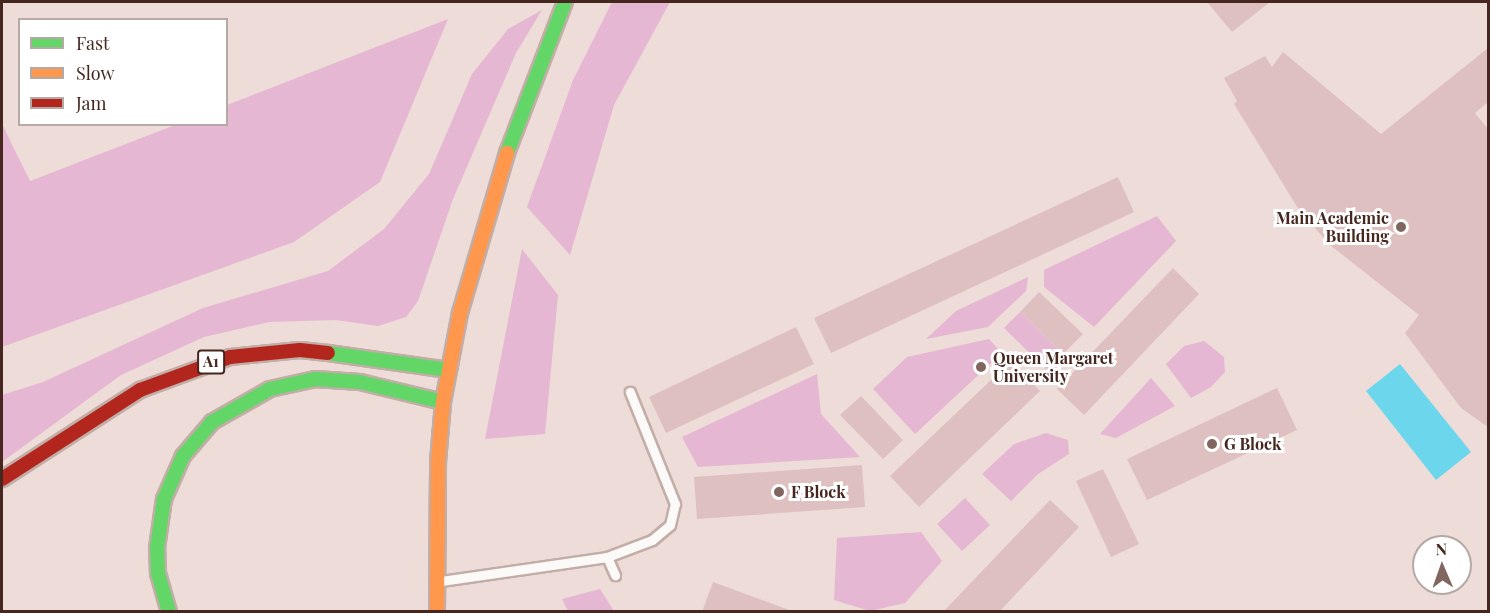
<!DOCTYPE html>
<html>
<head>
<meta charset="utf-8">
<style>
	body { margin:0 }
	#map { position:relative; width:1490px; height:613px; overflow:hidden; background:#eddcd7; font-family:"Playfair Display",serif }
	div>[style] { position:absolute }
	.green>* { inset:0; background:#e6b7d2 }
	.water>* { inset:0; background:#6cd6ed }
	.building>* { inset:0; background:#dec0c0 }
	.roads { filter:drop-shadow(2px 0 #c3ada7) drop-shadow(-2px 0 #c3ada7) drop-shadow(0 2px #c3ada7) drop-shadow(0 -2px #c3ada7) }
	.lane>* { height:9px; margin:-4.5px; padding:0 4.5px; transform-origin:4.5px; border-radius:4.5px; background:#fcfaf9 }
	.fast>* { height:14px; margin:-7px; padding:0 7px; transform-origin:7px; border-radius:7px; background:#63d668 }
	.slow>* { height:14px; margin:-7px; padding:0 7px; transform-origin:7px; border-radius:7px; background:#ff974d }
	.jam>* { height:14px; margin:-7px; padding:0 7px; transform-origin:7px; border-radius:7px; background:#b3261e }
	.dots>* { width:16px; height:16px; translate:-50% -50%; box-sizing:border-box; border:3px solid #fff; border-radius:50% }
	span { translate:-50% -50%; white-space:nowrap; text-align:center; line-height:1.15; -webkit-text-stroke:6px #fff; paint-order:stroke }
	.shield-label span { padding:2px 4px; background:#fff; border:2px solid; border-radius:4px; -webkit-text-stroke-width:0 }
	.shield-label { font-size:15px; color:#46271f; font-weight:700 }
	.poi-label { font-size:16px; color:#46271f; font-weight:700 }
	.right { translate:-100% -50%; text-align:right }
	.left { translate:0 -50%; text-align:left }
	.frame { position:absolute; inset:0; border:3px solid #46271f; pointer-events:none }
	.legend { position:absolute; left:18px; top:18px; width:210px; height:108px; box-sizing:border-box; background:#fff; border:2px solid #b5a9a5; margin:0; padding:8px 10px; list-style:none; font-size:18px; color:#46271f }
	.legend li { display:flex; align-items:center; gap:12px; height:30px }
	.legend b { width:30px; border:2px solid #b5a9a5 }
	.north { position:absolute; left:1412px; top:535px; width:60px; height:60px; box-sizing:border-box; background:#fff; border:2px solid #b5a9a5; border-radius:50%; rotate:358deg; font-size:16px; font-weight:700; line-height:24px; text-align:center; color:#46271f }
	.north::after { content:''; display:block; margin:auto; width:21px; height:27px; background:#80665f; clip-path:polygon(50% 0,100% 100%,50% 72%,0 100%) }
</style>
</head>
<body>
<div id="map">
	<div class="green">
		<div style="clip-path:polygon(612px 2px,670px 2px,614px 105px,570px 255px,527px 207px,573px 80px)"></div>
		<div style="clip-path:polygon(542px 10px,516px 53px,453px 199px,418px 301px,406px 317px,378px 326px,336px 320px,269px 322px,204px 337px,121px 375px,2px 462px,2px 395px,43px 382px,203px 308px,328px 271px,384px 229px,429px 174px,472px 74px,508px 29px)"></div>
		<div style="clip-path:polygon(448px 19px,380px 182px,294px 242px,2px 347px,2px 124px,30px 181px,175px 125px,226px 124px,227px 105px)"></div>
		<div style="clip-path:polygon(1157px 216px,1176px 241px,1094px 327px,1044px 287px,1044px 270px)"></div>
		<div style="clip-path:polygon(522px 249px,558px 295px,545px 434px,485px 439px)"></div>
		<div style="clip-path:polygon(1028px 277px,1026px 291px,988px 327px,926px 339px,956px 311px)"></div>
		<div style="clip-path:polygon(1020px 312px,1068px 359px,1052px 375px,1004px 328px)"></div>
		<div style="clip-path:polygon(989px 339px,1002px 353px,915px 434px,873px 389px,907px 357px)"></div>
		<div style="clip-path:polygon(1204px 341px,1224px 357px,1225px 372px,1211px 387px,1191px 398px,1166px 364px,1184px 346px)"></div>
		<div style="clip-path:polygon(817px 374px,821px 414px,860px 457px,698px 467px,682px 437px)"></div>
		<div style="clip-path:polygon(1151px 378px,1175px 406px,1116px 438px,1100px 434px)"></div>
		<div style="clip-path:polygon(1046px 433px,1068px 440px,1069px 454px,1038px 474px,1011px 501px,982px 474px,1014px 444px)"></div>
		<div style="clip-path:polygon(965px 498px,990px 525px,962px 551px,937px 524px)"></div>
		<div style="clip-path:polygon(921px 532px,942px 561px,905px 603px,870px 611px,834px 600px,837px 538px)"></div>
		<div style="clip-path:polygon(600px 589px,614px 611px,568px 611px,562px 599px)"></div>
	</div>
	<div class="water">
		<div style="clip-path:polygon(1400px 364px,1471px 452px,1436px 480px,1366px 391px)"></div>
	</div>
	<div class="building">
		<div style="clip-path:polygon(1207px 2px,1270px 2px,1232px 32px)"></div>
		<div style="clip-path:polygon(1488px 48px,1488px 102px,1475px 113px,1488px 129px,1488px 427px,1461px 408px,1405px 333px,1419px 315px,1330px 245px,1299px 210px,1234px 104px,1237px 101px,1224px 78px,1265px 56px,1272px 67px,1283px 52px,1381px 134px)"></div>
		<div style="clip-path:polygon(1118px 177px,1134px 212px,831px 353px,814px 318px)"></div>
		<div style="clip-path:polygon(1173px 268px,1199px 294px,1084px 415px,1057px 389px)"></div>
		<div style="clip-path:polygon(1039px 292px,1083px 334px,1063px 354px,1020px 312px)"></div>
		<div style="clip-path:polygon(796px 327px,814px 364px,666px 433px,649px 397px)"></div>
		<div style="clip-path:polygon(1011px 361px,1040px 391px,919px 507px,890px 476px)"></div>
		<div style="clip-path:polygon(1277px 388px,1297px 430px,1147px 500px,1127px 459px)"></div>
		<div style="clip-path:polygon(861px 396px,903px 440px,883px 459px,840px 415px)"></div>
		<div style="clip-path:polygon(862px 465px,865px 507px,697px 519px,694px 477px)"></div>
		<div style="clip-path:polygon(1103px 469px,1139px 544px,1111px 557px,1076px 481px)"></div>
		<div style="clip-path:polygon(1050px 500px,1079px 527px,999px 612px,943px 612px)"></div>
		<div style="clip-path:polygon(713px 582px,792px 611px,792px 612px,702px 612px)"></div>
	</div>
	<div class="roads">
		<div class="lane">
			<div style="left:607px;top:557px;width:20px;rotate:66deg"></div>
			<div style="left:441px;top:581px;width:168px;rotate:-8.2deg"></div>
			<div style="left:607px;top:557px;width:48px;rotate:-20.7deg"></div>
			<div style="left:652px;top:540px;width:23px;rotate:-40deg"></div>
			<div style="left:670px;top:525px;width:22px;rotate:-77deg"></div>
			<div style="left:675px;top:504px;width:121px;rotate:-111.9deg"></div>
		</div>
		<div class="fast">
			<div style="left:507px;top:153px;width:162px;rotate:-69deg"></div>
			<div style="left:328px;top:353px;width:122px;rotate:8deg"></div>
			<div style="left:169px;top:612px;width:41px;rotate:-105.8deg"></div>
			<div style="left:158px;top:573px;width:25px;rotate:-92deg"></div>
			<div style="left:157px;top:548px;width:49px;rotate:-81.9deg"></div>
			<div style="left:164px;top:499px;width:47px;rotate:-66.2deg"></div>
			<div style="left:183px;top:456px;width:45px;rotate:-49.5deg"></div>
			<div style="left:212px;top:422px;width:67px;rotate:-29.6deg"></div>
			<div style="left:270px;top:389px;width:46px;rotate:-12.5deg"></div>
			<div style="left:315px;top:379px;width:45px;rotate:3.8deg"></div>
			<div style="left:360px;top:382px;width:85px;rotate:13.5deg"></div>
		</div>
		<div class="slow">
			<div style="left:437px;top:612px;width:150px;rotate:-89.6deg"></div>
			<div style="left:438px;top:462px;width:60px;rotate:-85.2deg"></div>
			<div style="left:443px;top:402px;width:91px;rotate:-79.2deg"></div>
			<div style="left:460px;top:313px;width:167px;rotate:-73.6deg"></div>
		</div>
		<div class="jam">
			<div style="left:2px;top:479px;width:164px;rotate:-32.8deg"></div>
			<div style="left:140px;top:390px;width:96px;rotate:-20.1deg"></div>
			<div style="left:230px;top:357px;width:70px;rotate:-5.7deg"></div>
			<div style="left:300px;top:350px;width:28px;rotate:6deg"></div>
		</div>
	</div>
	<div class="dots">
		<div style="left:1401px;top:227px;background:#80665f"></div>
		<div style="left:981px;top:367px;background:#80665f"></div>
		<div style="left:1212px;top:444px;background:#80665f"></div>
		<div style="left:779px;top:492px;background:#80665f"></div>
	</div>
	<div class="shield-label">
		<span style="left:211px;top:362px">A1</span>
	</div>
	<div class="poi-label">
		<span class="right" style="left:1389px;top:227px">Main Academic<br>Building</span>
		<span class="left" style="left:993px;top:367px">Queen Margaret<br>University</span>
		<span class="left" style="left:1224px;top:444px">G Block</span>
		<span class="left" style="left:791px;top:492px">F Block</span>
	</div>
	<div class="frame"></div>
	<ul class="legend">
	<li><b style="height:8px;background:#63d668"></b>Fast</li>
	<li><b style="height:8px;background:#ff974d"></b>Slow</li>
	<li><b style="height:8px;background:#b3261e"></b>Jam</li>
	</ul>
	<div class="north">N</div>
</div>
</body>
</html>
